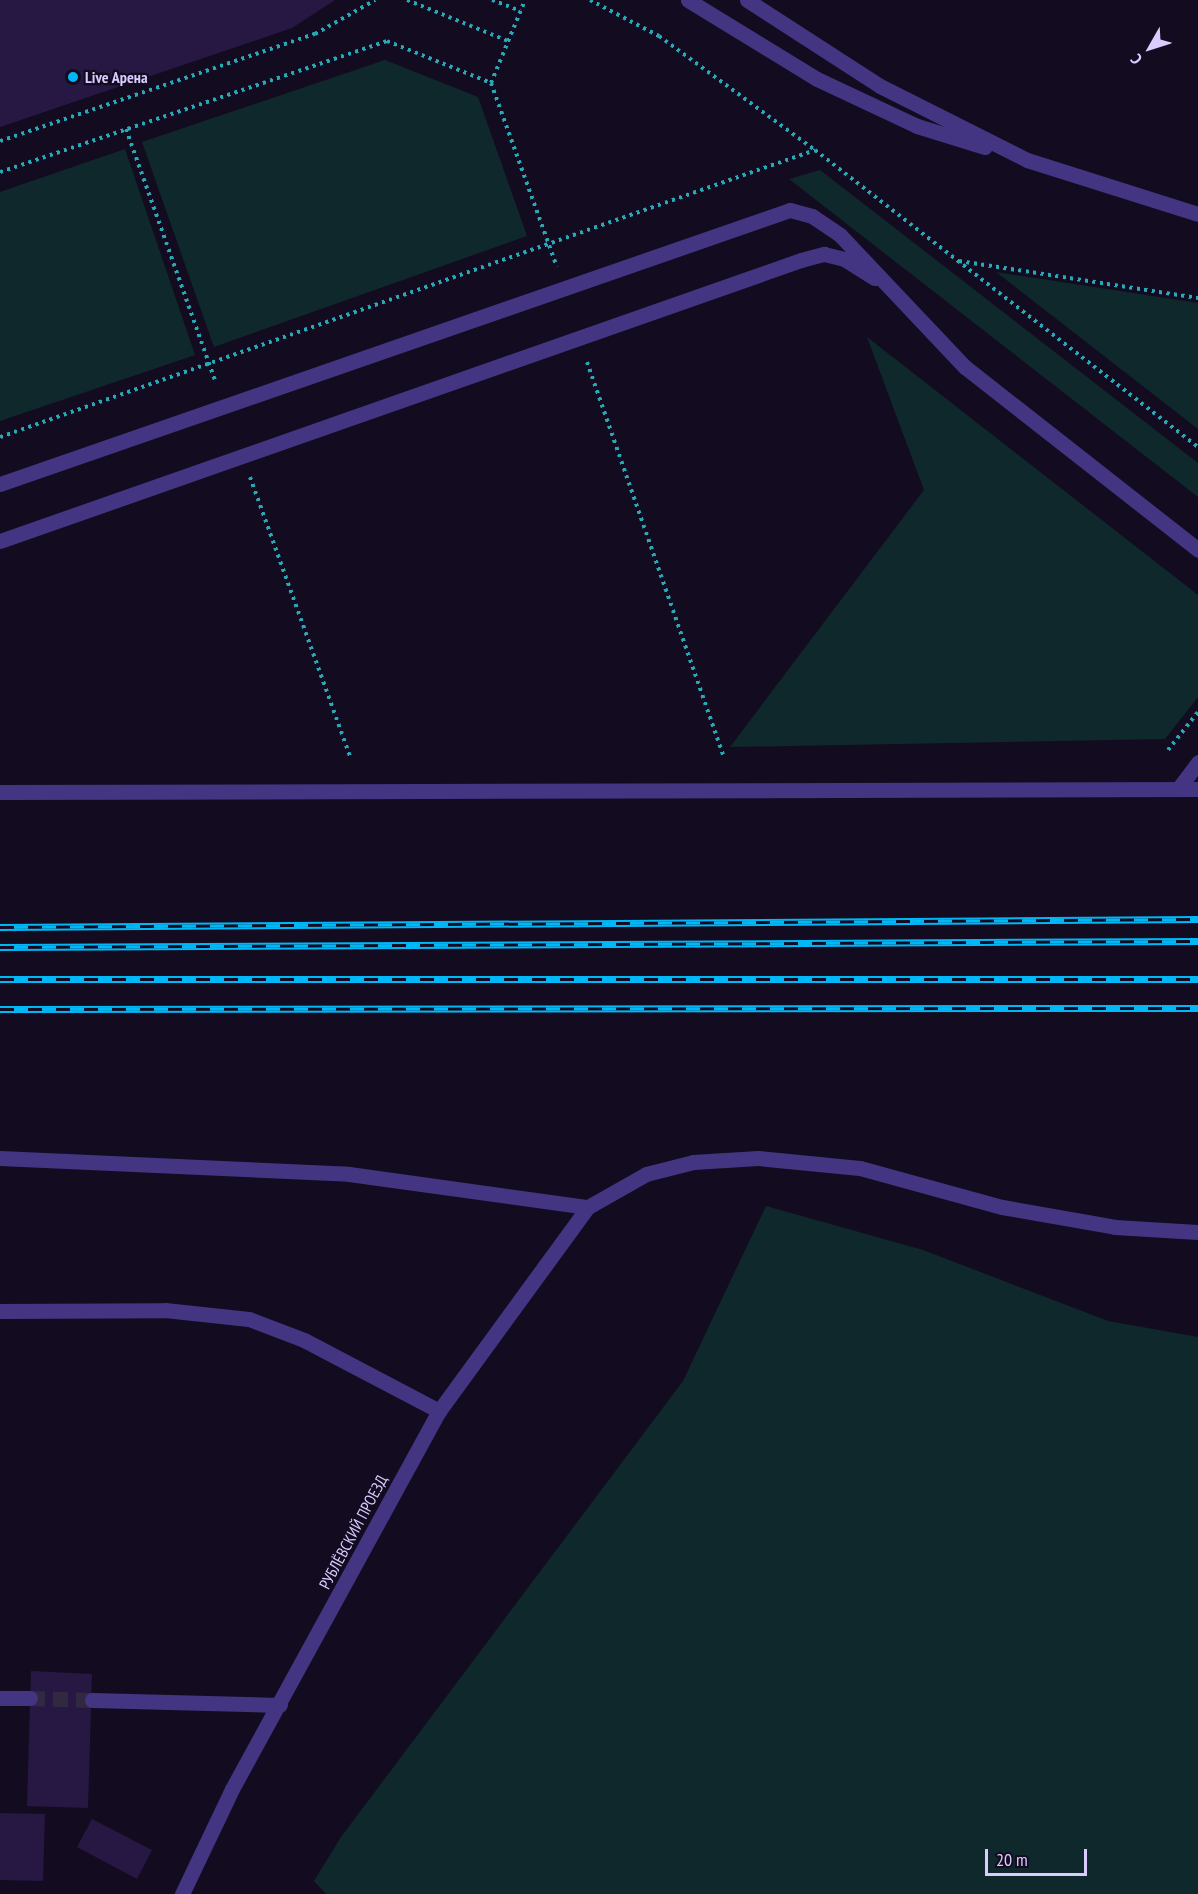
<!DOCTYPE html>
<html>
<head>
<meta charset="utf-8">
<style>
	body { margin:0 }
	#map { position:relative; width:1198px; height:1894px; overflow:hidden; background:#130c21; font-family:"PT Sans Narrow",sans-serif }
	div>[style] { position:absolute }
	.green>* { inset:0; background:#0f282c }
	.building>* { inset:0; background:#271743 }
	.minor-tunnel>* { height:15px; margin-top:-7.5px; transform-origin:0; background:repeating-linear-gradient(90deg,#312942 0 15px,transparent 0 23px) }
	.path>* { height:4px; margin-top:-2px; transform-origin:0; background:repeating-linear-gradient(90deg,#28a9b7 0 3px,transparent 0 7.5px) }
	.minor>* { height:15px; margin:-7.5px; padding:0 7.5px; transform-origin:7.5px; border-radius:7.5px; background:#443583 }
	.rail>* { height:7px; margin-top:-3.5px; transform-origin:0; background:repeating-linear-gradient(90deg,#130c21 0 14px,#00b8f7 0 28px); box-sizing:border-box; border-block:2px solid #00b8f7 }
	.dots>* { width:16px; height:16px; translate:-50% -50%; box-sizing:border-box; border:3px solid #130c21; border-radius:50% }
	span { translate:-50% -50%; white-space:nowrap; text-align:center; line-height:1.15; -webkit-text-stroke:4.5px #130c21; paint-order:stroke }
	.poi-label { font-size:16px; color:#daccff; font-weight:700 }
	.left { translate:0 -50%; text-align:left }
	.street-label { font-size:16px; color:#daccff }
	.north { position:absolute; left:1120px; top:18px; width:60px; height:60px; -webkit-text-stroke:4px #130c21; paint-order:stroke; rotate:231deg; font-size:16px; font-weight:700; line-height:24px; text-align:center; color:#daccff }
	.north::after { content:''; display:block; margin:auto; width:21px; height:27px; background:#daccff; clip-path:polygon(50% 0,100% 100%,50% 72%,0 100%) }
	.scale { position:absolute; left:985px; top:1849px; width:102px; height:27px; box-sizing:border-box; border:3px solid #daccff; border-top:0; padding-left:8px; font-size:18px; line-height:21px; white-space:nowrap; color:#daccff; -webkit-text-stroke:4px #130c21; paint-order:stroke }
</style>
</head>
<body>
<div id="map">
	<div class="green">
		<div style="clip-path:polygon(385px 60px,478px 97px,527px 236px,214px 347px,142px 142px)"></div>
		<div style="clip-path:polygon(125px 149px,195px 355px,0 421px,0 192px)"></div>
		<div style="clip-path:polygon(820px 170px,1198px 463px,1198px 497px,789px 179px)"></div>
		<div style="clip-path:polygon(996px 272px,1198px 303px,1198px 429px)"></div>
		<div style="clip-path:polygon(867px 337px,1198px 595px,1198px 697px,1165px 739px,730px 747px,924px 490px)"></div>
		<div style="clip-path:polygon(766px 1206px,923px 1250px,1108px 1321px,1198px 1337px,1198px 1894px,326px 1894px,314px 1881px,341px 1837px,683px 1381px)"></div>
	</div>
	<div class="building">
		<div style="clip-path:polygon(0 0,335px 0,292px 28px,0 127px)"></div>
		<div style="clip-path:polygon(31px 1671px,92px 1674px,88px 1808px,27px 1806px)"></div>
		<div style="clip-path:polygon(0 1813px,45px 1814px,43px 1881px,0 1880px)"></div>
		<div style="clip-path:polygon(92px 1819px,152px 1850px,137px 1879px,77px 1847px)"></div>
	</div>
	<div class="minor-tunnel">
		<div style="left:30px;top:1698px;width:62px;rotate:1.8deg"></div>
	</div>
	<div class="path">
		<div style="left:407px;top:0;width:109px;rotate:22.1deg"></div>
		<div style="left:492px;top:0;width:30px;rotate:21deg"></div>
		<div style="left:590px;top:0;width:78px;rotate:27.6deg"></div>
		<div style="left:659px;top:36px;width:193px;rotate:36.2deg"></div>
		<div style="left:491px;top:83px;width:90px;rotate:-67.7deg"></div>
		<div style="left:126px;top:129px;width:269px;rotate:70.5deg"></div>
		<div style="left:0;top:141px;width:333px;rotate:-18.8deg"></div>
		<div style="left:315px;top:34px;width:69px;rotate:-29.5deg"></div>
		<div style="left:0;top:172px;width:409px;rotate:-18.7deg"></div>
		<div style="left:387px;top:41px;width:112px;rotate:22deg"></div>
		<div style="left:491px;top:83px;width:195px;rotate:70.3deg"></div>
		<div style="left:959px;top:261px;width:242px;rotate:8.8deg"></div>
		<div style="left:587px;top:362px;width:419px;rotate:70.9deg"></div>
		<div style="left:0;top:437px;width:864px;rotate:-19.4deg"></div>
		<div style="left:815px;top:150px;width:485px;rotate:37.8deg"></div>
		<div style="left:250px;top:477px;width:297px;rotate:70.3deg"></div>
		<div style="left:1168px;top:750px;width:48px;rotate:-51.7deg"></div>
	</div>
	<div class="minor">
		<div style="left:688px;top:0;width:151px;rotate:31.5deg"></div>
		<div style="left:817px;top:79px;width:110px;rotate:25.2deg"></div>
		<div style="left:917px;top:126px;width:71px;rotate:17.2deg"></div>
		<div style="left:747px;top:0;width:158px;rotate:32.9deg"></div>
		<div style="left:880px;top:86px;width:165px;rotate:26.7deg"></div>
		<div style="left:1027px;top:160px;width:179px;rotate:17.5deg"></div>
		<div style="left:0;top:484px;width:836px;rotate:-19.13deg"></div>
		<div style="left:790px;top:210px;width:23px;rotate:15deg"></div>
		<div style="left:812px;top:216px;width:34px;rotate:34deg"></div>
		<div style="left:840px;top:235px;width:182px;rotate:46.6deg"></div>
		<div style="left:965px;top:367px;width:296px;rotate:38.1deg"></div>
		<div style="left:0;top:541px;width:849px;rotate:-19.33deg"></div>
		<div style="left:801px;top:260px;width:24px;rotate:-15deg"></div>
		<div style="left:824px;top:254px;width:21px;rotate:14deg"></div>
		<div style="left:844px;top:259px;width:36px;rotate:32deg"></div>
		<div style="left:1178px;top:789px;width:34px;rotate:-53deg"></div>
		<div style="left:0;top:792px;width:1198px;rotate:-0.14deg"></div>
		<div style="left:0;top:1158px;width:349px;rotate:2.6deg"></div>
		<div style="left:349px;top:1174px;width:241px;rotate:7.9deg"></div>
		<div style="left:588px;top:1207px;width:67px;rotate:-29.6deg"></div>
		<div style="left:646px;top:1174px;width:49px;rotate:-14.3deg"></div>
		<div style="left:693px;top:1162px;width:65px;rotate:-3.5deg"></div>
		<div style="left:758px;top:1158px;width:102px;rotate:5.6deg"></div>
		<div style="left:860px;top:1168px;width:147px;rotate:15.4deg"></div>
		<div style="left:1002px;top:1207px;width:115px;rotate:10deg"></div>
		<div style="left:1115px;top:1227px;width:83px;rotate:3.4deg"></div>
		<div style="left:0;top:1311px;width:165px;rotate:-0.3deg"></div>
		<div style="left:165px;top:1310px;width:84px;rotate:6.1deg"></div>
		<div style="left:249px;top:1319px;width:59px;rotate:20.9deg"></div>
		<div style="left:304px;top:1340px;width:153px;rotate:27.7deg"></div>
		<div style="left:0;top:1698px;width:30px"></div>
		<div style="left:92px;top:1700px;width:188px;rotate:1.5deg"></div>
		<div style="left:182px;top:1894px;width:116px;rotate:-64.5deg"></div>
		<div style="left:232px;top:1789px;width:431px;rotate:-61.3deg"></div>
		<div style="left:439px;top:1411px;width:253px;rotate:-53.9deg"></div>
	</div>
	<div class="rail">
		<div style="left:0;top:927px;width:1198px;rotate:-0.38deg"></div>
		<div style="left:0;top:947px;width:1198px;rotate:-0.29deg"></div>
		<div style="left:0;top:979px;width:1198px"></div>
		<div style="left:0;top:1009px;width:1198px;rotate:-0.05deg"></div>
	</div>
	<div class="dots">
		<div style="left:73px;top:77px;background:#00b8f7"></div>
	</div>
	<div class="poi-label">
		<span class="left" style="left:85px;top:77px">Live Арена</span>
	</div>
	<div class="street-label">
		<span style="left:353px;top:1532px;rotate:-62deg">РУБЛЁВСКИЙ ПРОЕЗД</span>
	</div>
	<div class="north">С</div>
	<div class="scale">20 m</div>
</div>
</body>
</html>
